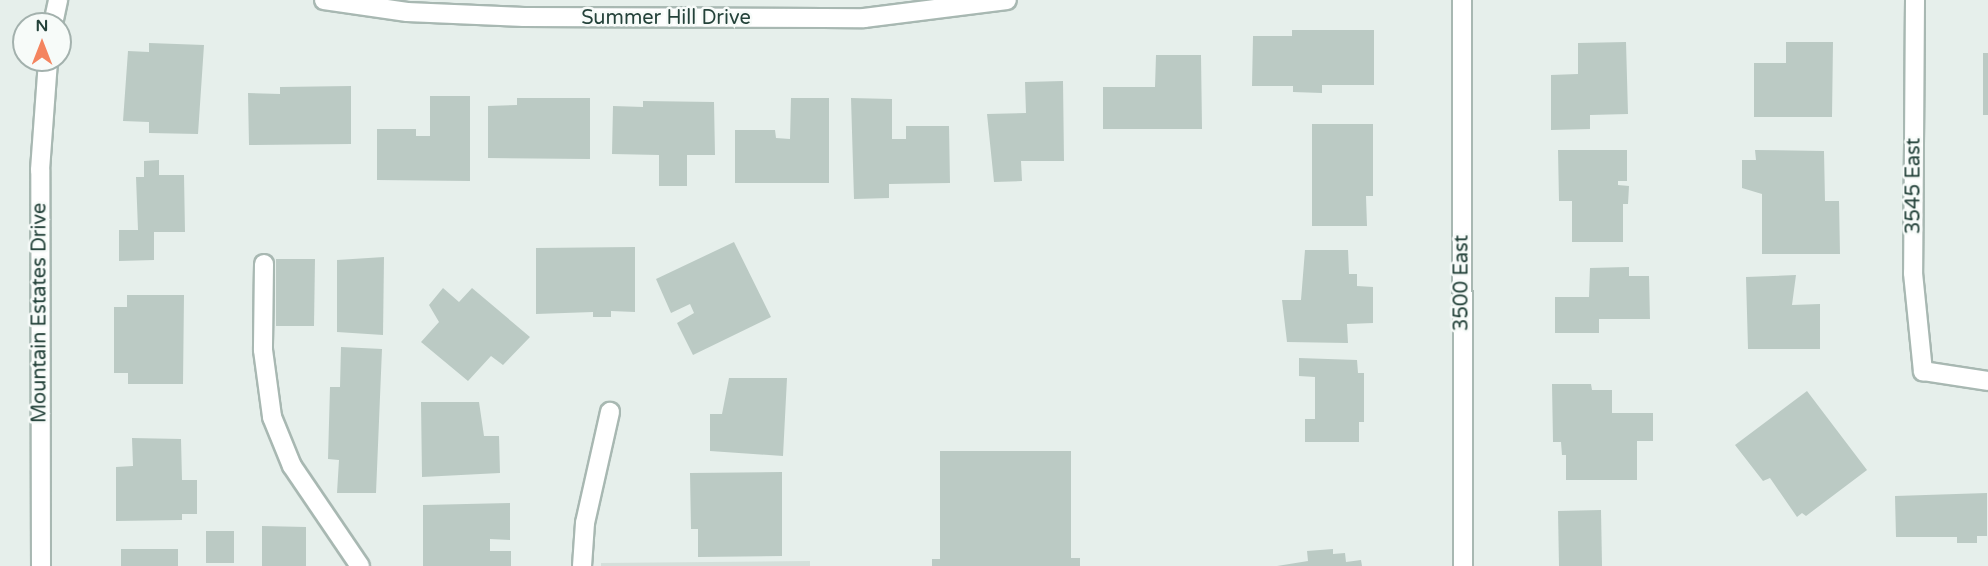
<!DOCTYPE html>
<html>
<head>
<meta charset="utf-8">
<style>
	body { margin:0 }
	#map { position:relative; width:1988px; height:566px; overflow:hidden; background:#e6efeb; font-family:"Varela Round",sans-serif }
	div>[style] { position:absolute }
	.built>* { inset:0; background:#d4dfda }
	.building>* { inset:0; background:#bbcac4 }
	.roads { filter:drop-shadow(2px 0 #a8b8b2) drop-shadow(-2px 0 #a8b8b2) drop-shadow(0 2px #a8b8b2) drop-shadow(0 -2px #a8b8b2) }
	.minor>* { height:18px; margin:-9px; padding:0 9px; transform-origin:9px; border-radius:9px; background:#fff }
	span { translate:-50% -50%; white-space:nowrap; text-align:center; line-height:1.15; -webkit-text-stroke:5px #f7fbf9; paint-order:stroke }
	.street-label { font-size:20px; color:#24423a }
	.north { position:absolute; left:12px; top:12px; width:60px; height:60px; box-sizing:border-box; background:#f7fbf9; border:2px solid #a3b1ad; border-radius:50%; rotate:0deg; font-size:16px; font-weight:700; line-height:24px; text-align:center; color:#24423a }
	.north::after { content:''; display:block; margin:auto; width:21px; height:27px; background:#f4845f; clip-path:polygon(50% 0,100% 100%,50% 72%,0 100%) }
</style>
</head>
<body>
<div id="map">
	<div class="built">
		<div style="clip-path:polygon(810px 561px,810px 566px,601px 566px,601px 563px)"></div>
	</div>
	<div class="building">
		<div style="clip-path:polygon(1292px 30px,1374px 30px,1374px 85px,1322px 85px,1322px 93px,1293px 92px,1293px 86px,1252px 86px,1253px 36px,1292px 36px)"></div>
		<div style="clip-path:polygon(1626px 42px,1628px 114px,1590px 115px,1590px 129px,1551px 130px,1551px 75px,1578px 74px,1578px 43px)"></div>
		<div style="clip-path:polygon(1786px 42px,1833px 42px,1832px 117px,1754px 117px,1754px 63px,1786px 63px)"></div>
		<div style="clip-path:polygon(149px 43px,204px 45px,198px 134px,149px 133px,149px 122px,123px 121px,128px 51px,149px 52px)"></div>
		<div style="clip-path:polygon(1983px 53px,1988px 53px,1988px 115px,1983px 115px)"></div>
		<div style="clip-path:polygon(1156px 55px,1201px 55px,1202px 129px,1103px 129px,1103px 87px,1155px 87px)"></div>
		<div style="clip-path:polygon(1063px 81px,1064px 161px,1021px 161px,1022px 181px,994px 182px,987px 114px,1026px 113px,1025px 82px)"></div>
		<div style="clip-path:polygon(351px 86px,351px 144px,249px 145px,248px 93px,280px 94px,280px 87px)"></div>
		<div style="clip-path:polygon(430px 96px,470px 96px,470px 181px,377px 180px,377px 129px,416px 129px,416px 136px,430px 136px)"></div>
		<div style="clip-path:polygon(517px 98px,590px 98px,590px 159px,488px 158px,488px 106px,517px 105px)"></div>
		<div style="clip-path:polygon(791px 98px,829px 98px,829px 183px,735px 183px,735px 130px,775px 130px,776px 138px,790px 139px)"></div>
		<div style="clip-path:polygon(851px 98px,892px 99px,892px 139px,906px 139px,906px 126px,949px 126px,950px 183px,889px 184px,889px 198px,854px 199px)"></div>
		<div style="clip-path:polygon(643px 101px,714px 102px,715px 155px,687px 155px,687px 186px,659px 186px,659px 155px,612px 154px,613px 106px,643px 107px)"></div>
		<div style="clip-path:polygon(1312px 124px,1373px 124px,1373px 196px,1366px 196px,1367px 226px,1312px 226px)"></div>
		<div style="clip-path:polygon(1558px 150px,1627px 150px,1627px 181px,1618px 181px,1618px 185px,1629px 186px,1628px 204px,1623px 204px,1623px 242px,1572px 242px,1572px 201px,1559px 201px)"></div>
		<div style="clip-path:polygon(1755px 150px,1824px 151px,1825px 201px,1839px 201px,1840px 254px,1762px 254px,1762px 194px,1742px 188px,1742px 160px,1756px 160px)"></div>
		<div style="clip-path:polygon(159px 160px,159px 175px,184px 175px,185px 232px,154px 232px,154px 260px,119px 261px,119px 230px,138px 230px,136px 177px,144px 177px,144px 161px)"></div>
		<div style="clip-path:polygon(734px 242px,771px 317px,693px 355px,677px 323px,694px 313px,690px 304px,671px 313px,656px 279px)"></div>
		<div style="clip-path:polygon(635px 247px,635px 312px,611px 311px,611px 317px,593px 317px,593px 312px,536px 314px,536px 248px)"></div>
		<div style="clip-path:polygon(1305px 250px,1348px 250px,1349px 274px,1357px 274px,1357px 286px,1373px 287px,1373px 323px,1347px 324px,1348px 343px,1287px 342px,1282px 300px,1301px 300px)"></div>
		<div style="clip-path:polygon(384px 257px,383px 335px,337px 332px,337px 260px)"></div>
		<div style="clip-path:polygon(276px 259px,315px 259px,314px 326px,276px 326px)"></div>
		<div style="clip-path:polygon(1629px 267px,1629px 276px,1649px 276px,1650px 319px,1599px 319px,1599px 333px,1555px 333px,1555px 297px,1589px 297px,1590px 268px)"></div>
		<div style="clip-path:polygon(1796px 275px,1792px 305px,1820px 304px,1820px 349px,1748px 349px,1746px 277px)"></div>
		<div style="clip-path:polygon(443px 288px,459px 302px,472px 288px,530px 337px,503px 365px,491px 356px,468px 381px,421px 342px,439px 322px,429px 305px)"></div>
		<div style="clip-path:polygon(127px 295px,184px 295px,183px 384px,128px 384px,128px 373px,114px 373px,114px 307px,127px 307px)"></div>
		<div style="clip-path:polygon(341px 347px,382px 349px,376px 493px,337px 493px,339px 460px,328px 459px,330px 387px,340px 387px)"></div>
		<div style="clip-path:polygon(1299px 358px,1357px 360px,1358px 373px,1364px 373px,1364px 422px,1359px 422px,1359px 442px,1305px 442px,1305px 419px,1315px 419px,1315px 377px,1299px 376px)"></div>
		<div style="clip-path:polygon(729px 378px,787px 378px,783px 456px,710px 451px,710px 414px,722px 414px)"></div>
		<div style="clip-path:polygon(1552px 384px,1591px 384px,1592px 390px,1612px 390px,1612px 413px,1653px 413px,1653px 441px,1637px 441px,1637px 480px,1566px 480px,1566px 455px,1562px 455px,1561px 442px,1553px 442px)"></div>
		<div style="clip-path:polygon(1807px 391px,1867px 470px,1806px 516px,1802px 513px,1797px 517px,1770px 478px,1763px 481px,1735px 445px)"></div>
		<div style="clip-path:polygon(421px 402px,479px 402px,484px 436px,499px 436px,500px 473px,422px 477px)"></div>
		<div style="clip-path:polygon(132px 438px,181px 439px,182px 480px,197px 480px,197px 514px,182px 514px,182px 520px,116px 521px,116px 467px,133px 466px)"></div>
		<div style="clip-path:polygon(940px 451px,1071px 451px,1071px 558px,1080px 558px,1080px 566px,932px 566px,932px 559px,940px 559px)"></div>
		<div style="clip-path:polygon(782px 472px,782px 556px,698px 557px,698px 529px,691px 529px,690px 473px)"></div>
		<div style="clip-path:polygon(1987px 493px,1987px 536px,1977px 536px,1977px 543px,1957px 543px,1957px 537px,1896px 537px,1895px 496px)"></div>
		<div style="clip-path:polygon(510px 503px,510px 540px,490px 539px,490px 551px,511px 551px,511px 566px,423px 566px,423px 505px)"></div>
		<div style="clip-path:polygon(1601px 510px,1602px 566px,1559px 566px,1558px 511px)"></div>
		<div style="clip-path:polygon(262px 526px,306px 527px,306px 566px,262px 566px)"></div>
		<div style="clip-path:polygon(206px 531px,234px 531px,234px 563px,206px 563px)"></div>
		<div style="clip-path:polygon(121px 549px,178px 549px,178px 566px,121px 566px)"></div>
		<div style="clip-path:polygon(1333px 549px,1333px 554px,1345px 553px,1346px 562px,1361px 560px,1362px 566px,1277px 566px,1308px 561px,1307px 551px)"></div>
	</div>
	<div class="roads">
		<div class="minor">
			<div style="left:324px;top:0;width:84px;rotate:8.2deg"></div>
			<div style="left:407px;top:12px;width:117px;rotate:2.4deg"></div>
			<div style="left:524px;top:17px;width:340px;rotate:0.2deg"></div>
			<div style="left:864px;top:18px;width:144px;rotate:-7.2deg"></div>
			<div style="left:1462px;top:0;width:566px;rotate:89.9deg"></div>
			<div style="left:1915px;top:0;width:273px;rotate:90.4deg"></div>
			<div style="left:1913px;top:273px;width:99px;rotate:84.2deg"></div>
			<div style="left:1923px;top:371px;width:66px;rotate:8.7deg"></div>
			<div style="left:53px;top:24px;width:25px;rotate:-78deg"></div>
			<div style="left:264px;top:264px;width:86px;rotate:90.7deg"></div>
			<div style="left:263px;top:350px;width:68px;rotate:82.3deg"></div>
			<div style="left:272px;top:417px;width:53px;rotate:67.8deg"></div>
			<div style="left:292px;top:466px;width:121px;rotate:55.8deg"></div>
			<div style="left:41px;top:566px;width:396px;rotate:-90.1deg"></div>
			<div style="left:40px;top:170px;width:110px;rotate:-85.8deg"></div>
			<div style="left:582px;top:566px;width:43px;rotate:-86deg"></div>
			<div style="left:585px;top:523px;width:114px;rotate:-77.3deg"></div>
		</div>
	</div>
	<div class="street-label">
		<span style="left:666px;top:18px">Summer Hill Drive</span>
		<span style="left:1914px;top:186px;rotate:-90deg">3545 East</span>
		<span style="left:1462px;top:283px;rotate:-90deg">3500 East</span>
		<span style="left:40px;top:313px;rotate:-90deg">Mountain Estates Drive</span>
	</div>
	<div class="north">N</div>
</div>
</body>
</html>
